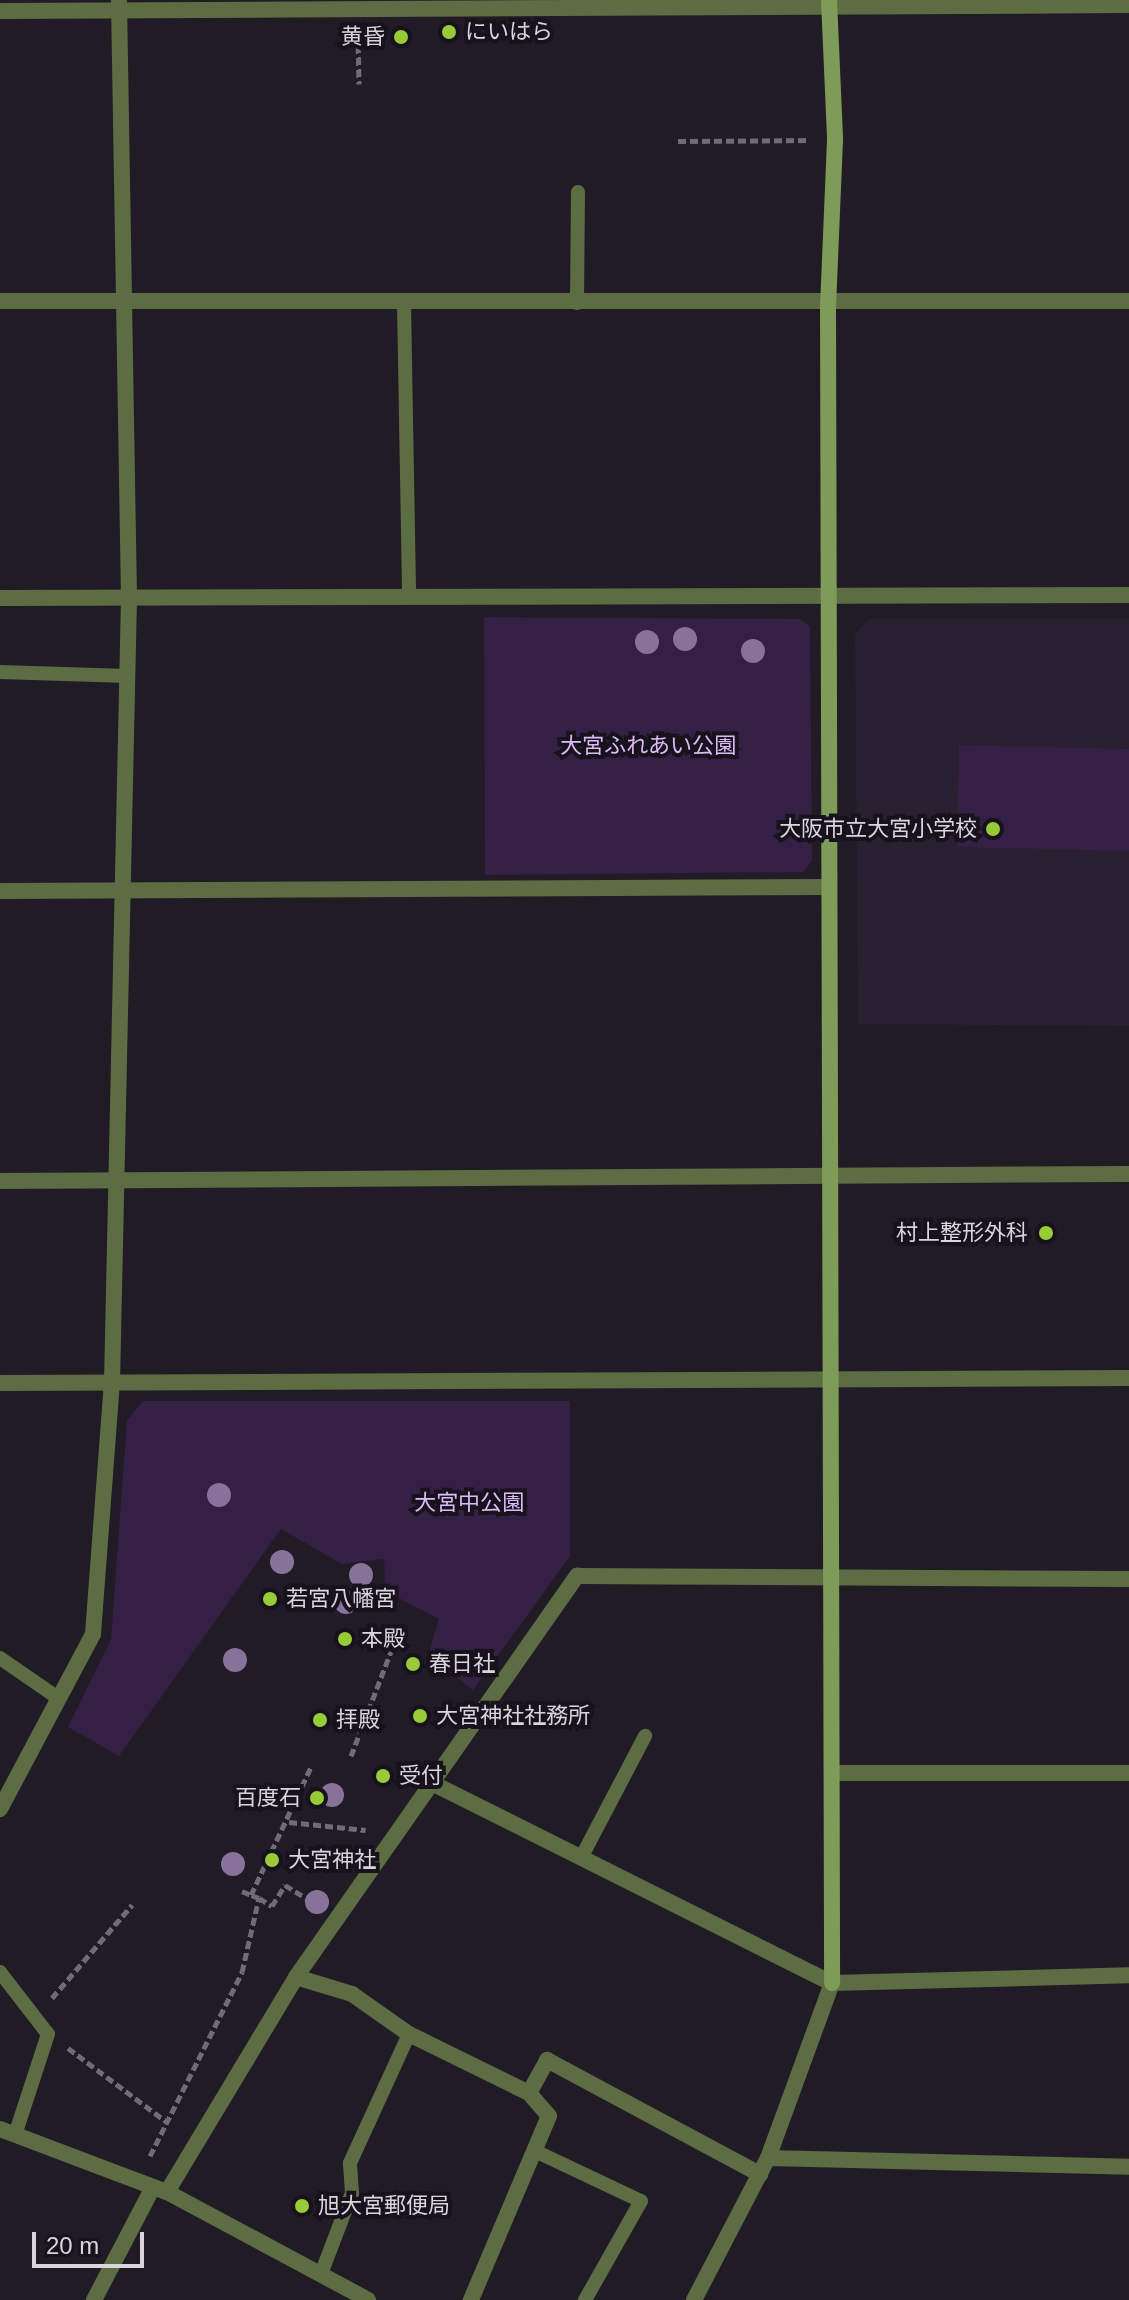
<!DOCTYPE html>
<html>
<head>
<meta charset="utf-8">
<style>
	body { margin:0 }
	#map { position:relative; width:1129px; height:2300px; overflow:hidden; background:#211b26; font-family:Helvetica,"Noto Sans JP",sans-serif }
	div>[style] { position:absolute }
	.built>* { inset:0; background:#281f30 }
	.green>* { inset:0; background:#341f45 }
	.path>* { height:5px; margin-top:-2.5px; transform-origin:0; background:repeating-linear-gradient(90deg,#706b75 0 8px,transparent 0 12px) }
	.lane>* { height:14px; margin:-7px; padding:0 7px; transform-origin:7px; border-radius:7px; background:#5c6d44 }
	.street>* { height:16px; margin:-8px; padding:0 8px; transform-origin:8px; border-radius:8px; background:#5c6d44 }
	.secondary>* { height:16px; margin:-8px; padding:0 8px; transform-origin:8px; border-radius:8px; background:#7f9b58 }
	.trees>* { width:24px; height:24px; margin:-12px; border-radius:50%; background:#87729a }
	.dots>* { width:22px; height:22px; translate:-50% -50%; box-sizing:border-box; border:4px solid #17121c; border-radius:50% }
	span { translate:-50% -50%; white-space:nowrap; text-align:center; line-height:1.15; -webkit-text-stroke:8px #17121c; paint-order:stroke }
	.poi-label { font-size:22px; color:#d9d5dd }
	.left { translate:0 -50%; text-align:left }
	.right { translate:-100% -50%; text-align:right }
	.park-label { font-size:22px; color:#dbbaf8 }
	.scale { position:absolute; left:32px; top:2232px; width:112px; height:36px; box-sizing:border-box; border:4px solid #d9d5dd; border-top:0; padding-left:10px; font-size:24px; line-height:28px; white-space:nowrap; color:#d9d5dd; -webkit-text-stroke:6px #17121c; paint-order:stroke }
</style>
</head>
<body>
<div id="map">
	<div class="built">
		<div style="clip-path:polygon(869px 619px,1129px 619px,1129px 1026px,858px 1024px,855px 634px)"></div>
	</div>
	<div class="green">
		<div style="clip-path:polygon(484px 617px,800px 619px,810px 627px,812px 861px,803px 872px,485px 875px)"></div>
		<div style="clip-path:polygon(959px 745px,1129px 749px,1129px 851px,957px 847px)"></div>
		<div style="clip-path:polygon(143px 1401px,570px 1401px,570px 1556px,473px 1690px,428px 1655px,439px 1619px,385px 1591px,384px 1559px,342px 1564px,281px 1529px,119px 1756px,68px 1727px,111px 1639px,127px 1420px)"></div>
	</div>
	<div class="path">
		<div style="left:358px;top:33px;width:51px;rotate:88.9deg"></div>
		<div style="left:678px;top:141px;width:131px;rotate:-0.4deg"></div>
		<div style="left:351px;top:1756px;width:112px;rotate:-69.1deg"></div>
		<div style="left:289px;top:1822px;width:77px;rotate:5.9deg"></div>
		<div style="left:242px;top:1891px;width:10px;rotate:24deg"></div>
		<div style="left:259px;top:1898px;width:15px;rotate:32deg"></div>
		<div style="left:272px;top:1906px;width:25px;rotate:-58deg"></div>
		<div style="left:285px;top:1885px;width:32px;rotate:32deg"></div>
		<div style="left:52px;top:1998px;width:123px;rotate:-49.3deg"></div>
		<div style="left:68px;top:2048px;width:124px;rotate:36.8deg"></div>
		<div style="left:150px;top:2156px;width:206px;rotate:-63.4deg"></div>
		<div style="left:242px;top:1972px;width:76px;rotate:-77.1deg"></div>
		<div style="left:259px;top:1898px;width:9px;rotate:-159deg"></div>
		<div style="left:251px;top:1895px;width:141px;rotate:-64.9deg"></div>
	</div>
	<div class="lane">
		<div style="left:404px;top:303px;width:293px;rotate:89deg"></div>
		<div style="left:577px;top:303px;width:111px;rotate:-89.5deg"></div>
		<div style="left:0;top:672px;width:128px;rotate:1.8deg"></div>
		<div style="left:0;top:1658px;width:70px;rotate:34.6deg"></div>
		<div style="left:581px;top:1858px;width:138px;rotate:-62.3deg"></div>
		<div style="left:0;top:1972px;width:78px;rotate:52.3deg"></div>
		<div style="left:48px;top:2034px;width:106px;rotate:108.1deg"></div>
		<div style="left:535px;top:2151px;width:117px;rotate:25.3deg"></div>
		<div style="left:641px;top:2201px;width:114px;rotate:119.5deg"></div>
		<div style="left:321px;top:2274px;width:87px;rotate:-69.1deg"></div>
		<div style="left:352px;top:2193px;width:30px;rotate:-94deg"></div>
		<div style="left:350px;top:2163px;width:142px;rotate:-65.4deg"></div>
	</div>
	<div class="street">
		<div style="left:0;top:11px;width:1129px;rotate:-0.3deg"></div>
		<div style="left:0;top:301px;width:1129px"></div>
		<div style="left:0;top:598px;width:1129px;rotate:-0.15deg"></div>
		<div style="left:0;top:891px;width:829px;rotate:-0.28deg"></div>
		<div style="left:0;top:1181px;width:1129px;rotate:-0.36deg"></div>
		<div style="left:0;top:1383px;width:1129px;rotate:-0.25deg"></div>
		<div style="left:834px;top:1773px;width:295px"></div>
		<div style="left:434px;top:1784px;width:445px;rotate:26.6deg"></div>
		<div style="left:832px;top:1983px;width:297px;rotate:-1.5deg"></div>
		<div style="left:0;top:1809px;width:198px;rotate:-62deg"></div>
		<div style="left:93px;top:1634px;width:252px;rotate:-85.7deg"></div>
		<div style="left:112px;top:1383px;width:785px;rotate:-88.76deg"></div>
		<div style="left:129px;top:598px;width:598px;rotate:-90.96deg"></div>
		<div style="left:296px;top:1977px;width:59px;rotate:16.9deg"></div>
		<div style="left:352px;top:1994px;width:70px;rotate:35.1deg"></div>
		<div style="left:409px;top:2034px;width:134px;rotate:26.2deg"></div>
		<div style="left:529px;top:2093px;width:30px;rotate:49deg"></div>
		<div style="left:549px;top:2116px;width:200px;rotate:113deg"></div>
		<div style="left:529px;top:2093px;width:38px;rotate:-61deg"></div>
		<div style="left:547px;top:2060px;width:242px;rotate:28.2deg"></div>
		<div style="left:0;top:2129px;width:178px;rotate:20.7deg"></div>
		<div style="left:167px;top:2192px;width:228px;rotate:28.2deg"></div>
		<div style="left:768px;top:2158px;width:361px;rotate:1.4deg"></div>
		<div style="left:167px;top:2192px;width:251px;rotate:-59deg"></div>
		<div style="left:296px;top:1977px;width:490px;rotate:-55deg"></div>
		<div style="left:577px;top:1576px;width:552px;rotate:0.31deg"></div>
		<div style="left:94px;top:2300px;width:127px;rotate:-62.4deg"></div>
		<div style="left:694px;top:2300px;width:160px;rotate:-62.5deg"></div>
		<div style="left:768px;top:2158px;width:186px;rotate:-69.9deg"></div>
	</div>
	<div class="secondary">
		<div style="left:829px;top:0;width:140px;rotate:87.5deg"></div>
		<div style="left:835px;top:140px;width:164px;rotate:92.4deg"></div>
		<div style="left:828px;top:304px;width:1679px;rotate:89.86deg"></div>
	</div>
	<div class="trees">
		<div style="left:685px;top:639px"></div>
		<div style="left:647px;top:642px"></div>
		<div style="left:753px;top:651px"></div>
		<div style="left:219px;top:1495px"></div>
		<div style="left:282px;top:1562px"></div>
		<div style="left:361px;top:1575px"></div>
		<div style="left:346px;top:1602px"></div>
		<div style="left:235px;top:1660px"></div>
		<div style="left:332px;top:1795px"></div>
		<div style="left:233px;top:1864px"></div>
		<div style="left:317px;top:1902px"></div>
	</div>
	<div class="dots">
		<div style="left:449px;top:32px;background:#97cb38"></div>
		<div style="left:401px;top:37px;background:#97cb38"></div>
		<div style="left:993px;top:829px;background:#97cb38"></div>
		<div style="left:1046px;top:1233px;background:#97cb38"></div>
		<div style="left:270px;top:1599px;background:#97cb38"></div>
		<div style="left:345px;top:1639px;background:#97cb38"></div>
		<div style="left:413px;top:1664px;background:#97cb38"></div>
		<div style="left:420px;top:1716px;background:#97cb38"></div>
		<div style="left:320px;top:1720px;background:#97cb38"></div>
		<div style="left:383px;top:1776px;background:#97cb38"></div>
		<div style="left:317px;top:1798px;background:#97cb38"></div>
		<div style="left:272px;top:1860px;background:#97cb38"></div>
		<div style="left:302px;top:2206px;background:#97cb38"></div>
	</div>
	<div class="poi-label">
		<span class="left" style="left:465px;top:32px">にいはら</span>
		<span class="right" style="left:385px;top:37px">黄昏</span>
		<span class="right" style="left:977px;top:829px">大阪市立大宮小学校</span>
		<span class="right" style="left:1028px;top:1233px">村上整形外科</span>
		<span class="left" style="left:286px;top:1599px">若宮八幡宮</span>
		<span class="left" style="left:361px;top:1639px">本殿</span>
		<span class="left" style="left:429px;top:1664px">春日社</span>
		<span class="left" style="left:436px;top:1716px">大宮神社社務所</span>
		<span class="left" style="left:336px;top:1720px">拝殿</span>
		<span class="left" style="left:399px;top:1776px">受付</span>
		<span class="right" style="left:301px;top:1798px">百度石</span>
		<span class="left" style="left:288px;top:1860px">大宮神社</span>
		<span class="left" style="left:318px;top:2206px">旭大宮郵便局</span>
	</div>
	<div class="park-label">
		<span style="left:648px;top:746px">大宮ふれあい公園</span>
		<span style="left:469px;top:1503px">大宮中公園</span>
	</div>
	<div class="scale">20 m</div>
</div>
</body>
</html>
